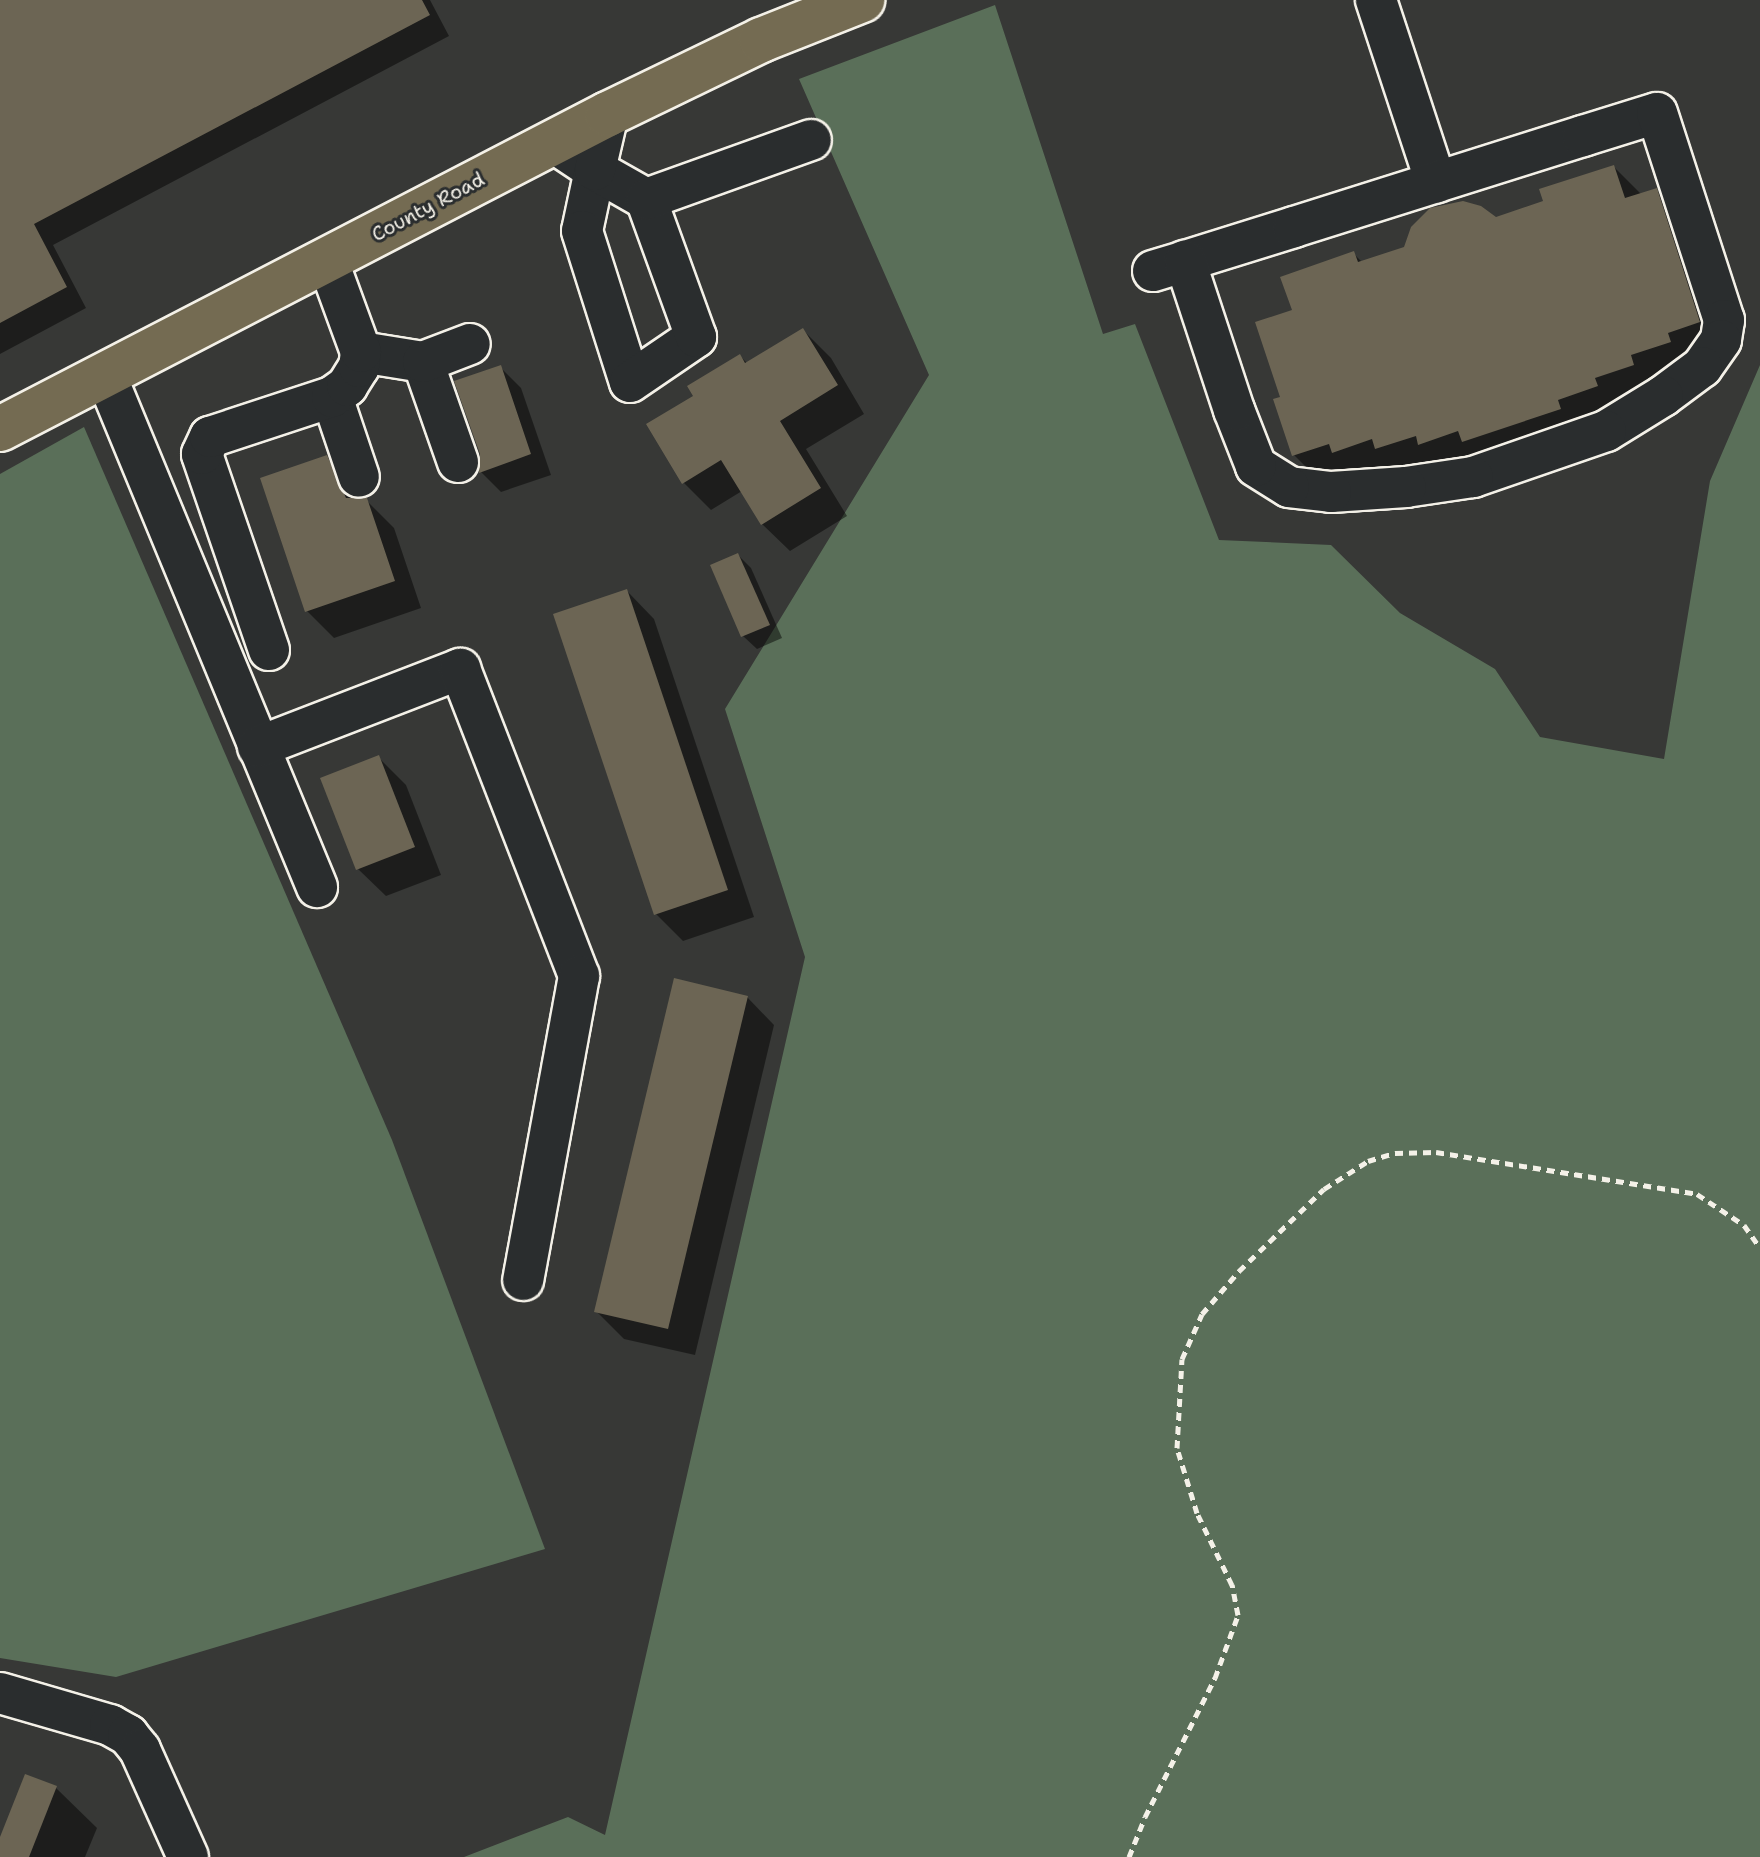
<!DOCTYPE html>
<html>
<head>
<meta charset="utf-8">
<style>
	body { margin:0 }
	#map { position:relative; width:1760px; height:1857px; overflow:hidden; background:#373836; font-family:"Shantell Sans",sans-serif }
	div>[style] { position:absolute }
	.green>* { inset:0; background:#5a6f59 }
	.shadow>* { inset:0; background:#0007 }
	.building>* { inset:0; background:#6c6554 }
	.path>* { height:5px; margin-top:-2.5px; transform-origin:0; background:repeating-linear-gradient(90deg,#f4f1e8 0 8px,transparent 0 14px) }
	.roads { filter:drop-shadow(2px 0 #f4f1e8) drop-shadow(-2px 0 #f4f1e8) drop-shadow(0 2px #f4f1e8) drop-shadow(0 -2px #f4f1e8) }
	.minor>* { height:40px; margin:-20px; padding:0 20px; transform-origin:20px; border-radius:20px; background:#2a2d2e }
	.major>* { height:44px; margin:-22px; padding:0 22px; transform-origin:22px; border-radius:22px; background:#746b52 }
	span { translate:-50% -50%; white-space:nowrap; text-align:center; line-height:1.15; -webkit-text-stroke:6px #2a2d2e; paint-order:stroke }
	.street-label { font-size:20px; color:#f4f1e8 }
</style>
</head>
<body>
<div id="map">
	<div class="green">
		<div style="clip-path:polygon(995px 5px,1103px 334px,1135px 324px,1219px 540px,1331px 545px,1400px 613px,1495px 669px,1540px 737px,1664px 759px,1710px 481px,1760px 365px,1760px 1857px,464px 1857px,568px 1817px,605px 1835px,805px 957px,725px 709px,929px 375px,799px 79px)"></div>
		<div style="clip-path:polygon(84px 427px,392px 1140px,545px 1549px,116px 1677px,0 1658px,0 474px)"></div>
	</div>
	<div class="shadow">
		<div style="clip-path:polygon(0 0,430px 0,449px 36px,53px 245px,86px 308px,0 354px)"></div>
		<div style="clip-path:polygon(1614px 167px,1642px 195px,1656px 190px,1684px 218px,1727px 350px,1661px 392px,1482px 459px,1405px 476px,1396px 467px,1361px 479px,1321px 482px,1294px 455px,1283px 398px,1294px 311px,1353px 253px,1363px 263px,1545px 203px)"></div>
		<div style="clip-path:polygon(803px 330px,831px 358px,864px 414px,806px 449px,847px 516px,790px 551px,762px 524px,742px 491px,711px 510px,683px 482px,696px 396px,740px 356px,748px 364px)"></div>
		<div style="clip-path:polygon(500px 367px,521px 388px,551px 475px,501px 492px,481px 472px)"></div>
		<div style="clip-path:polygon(327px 457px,354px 485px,361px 500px,366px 500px,394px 528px,421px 608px,334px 638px,307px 611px)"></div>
		<div style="clip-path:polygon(738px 555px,751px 568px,782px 638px,757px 649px,743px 636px)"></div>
		<div style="clip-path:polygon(627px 591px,654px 619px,754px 917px,683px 941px,656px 914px)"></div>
		<div style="clip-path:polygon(378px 757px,406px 785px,441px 875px,386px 896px,358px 869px)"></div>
		<div style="clip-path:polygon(747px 997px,774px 1025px,695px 1355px,624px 1339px,596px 1311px)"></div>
		<div style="clip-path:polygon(56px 1788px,97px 1828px,85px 1857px,0 1857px,0 1842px)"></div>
	</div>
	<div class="building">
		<div style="clip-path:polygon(0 0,422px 0,430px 15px,34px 224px,67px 287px,0 323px)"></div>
		<div style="clip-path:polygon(1614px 165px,1625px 198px,1657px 188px,1700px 322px,1668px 333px,1671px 342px,1631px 355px,1634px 365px,1595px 378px,1598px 386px,1558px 400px,1561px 409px,1462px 442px,1458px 431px,1418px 445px,1416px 436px,1375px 449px,1372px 439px,1332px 453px,1329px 444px,1292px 456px,1273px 399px,1280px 397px,1255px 322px,1292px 310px,1280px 277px,1354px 251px,1358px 262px,1404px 247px,1411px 227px,1430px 208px,1463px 201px,1481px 206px,1496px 217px,1543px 201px,1539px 189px)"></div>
		<div style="clip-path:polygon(803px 328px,838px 385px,780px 421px,821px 488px,761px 525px,721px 460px,682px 484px,646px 424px,693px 396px,687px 386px,740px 354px,745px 363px)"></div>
		<div style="clip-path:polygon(501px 365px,531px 454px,479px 473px,480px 454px,454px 381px)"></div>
		<div style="clip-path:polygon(327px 455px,346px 498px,367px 498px,395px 581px,305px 612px,260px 478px)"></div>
		<div style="clip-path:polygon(738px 553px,770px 625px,741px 637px,710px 565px)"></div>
		<div style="clip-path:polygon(627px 589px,728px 890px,654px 915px,553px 614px)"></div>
		<div style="clip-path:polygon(379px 755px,415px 847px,356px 870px,320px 778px)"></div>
		<div style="clip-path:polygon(674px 978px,748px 996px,668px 1329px,594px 1312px)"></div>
		<div style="clip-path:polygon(25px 1774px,57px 1786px,29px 1857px,0 1857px,0 1837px)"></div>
	</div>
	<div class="path">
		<div style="left:1129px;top:1857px;width:43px;rotate:-68.2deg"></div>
		<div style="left:1145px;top:1817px;width:156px;rotate:-63.3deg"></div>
		<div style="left:1215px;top:1678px;width:67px;rotate:-69.9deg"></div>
		<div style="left:1238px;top:1615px;width:31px;rotate:-101deg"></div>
		<div style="left:1232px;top:1585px;width:80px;rotate:-115.9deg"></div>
		<div style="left:1197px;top:1513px;width:68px;rotate:-107.1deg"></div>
		<div style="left:1177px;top:1448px;width:89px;rotate:-86.8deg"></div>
		<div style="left:1182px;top:1359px;width:49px;rotate:-66deg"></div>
		<div style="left:1202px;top:1314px;width:57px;rotate:-49.3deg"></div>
		<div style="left:1239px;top:1271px;width:118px;rotate:-44deg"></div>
		<div style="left:1324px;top:1189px;width:52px;rotate:-32.5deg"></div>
		<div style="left:1368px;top:1161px;width:28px;rotate:-17deg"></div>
		<div style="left:1395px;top:1153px;width:41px;rotate:-1.4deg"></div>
		<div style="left:1436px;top:1152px;width:264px;rotate:9.1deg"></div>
		<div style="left:1697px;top:1194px;width:56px;rotate:33.4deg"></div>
		<div style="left:1744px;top:1225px;width:28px;rotate:55deg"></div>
	</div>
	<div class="roads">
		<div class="minor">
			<div style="left:1376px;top:0;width:192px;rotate:71.8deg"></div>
			<div style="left:553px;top:142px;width:50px;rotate:33.7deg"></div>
			<div style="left:595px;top:170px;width:62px;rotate:102deg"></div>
			<div style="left:582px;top:231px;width:158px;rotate:72.4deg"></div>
			<div style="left:630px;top:382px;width:80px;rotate:-34.3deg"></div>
			<div style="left:696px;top:337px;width:147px;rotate:-109.9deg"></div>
			<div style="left:646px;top:199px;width:59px;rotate:-150.4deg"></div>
			<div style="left:595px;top:170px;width:57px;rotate:-76.9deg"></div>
			<div style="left:646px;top:199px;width:175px;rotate:-19.7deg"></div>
			<div style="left:1153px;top:271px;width:34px;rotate:-17deg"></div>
			<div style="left:1185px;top:261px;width:114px;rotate:-17.3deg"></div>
			<div style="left:1294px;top:227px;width:303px;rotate:-17.5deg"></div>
			<div style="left:1583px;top:136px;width:77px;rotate:-17.3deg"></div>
			<div style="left:1657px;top:113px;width:218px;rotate:72.1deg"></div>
			<div style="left:1724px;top:320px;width:20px;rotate:99deg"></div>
			<div style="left:1721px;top:340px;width:33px;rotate:125deg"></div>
			<div style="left:1702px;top:367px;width:49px;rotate:143.4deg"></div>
			<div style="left:1663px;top:396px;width:67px;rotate:148.4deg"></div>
			<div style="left:1606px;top:431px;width:141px;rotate:160.9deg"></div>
			<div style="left:1473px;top:477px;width:68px;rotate:171.5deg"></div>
			<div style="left:1406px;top:487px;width:75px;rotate:176.2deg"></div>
			<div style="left:1331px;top:492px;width:42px;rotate:-173.2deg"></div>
			<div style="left:1289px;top:487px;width:39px;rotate:-148deg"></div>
			<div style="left:1256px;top:466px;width:60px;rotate:-111.4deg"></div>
			<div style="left:1234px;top:410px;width:157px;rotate:-108.2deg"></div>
			<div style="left:361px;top:352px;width:63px;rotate:9.2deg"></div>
			<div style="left:423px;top:362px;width:106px;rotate:70.7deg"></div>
			<div style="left:423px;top:362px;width:50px;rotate:-21deg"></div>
			<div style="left:106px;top:376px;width:553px;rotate:67.56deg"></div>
			<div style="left:332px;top:397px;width:84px;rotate:71.4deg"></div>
			<div style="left:269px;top:650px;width:207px;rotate:-108.9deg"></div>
			<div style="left:202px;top:454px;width:19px;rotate:-65deg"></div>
			<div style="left:210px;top:437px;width:128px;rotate:-18.2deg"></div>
			<div style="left:332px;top:397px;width:19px;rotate:-36deg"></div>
			<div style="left:347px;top:386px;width:22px;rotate:-58deg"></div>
			<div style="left:359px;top:367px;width:15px;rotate:-82deg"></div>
			<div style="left:361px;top:352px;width:96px;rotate:-110.1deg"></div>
			<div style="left:258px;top:747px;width:217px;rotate:-21.1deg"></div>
			<div style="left:460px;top:669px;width:329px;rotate:68.8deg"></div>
			<div style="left:579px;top:976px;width:309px;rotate:100.4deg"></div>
			<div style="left:0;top:1693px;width:115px;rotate:16.2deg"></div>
			<div style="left:110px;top:1725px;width:21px;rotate:29deg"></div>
			<div style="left:128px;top:1735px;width:19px;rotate:51deg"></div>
			<div style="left:140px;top:1750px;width:117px;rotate:65.8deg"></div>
		</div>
		<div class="major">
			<div style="left:0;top:429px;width:685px;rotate:-27.39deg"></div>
			<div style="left:608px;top:114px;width:170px;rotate:-25.8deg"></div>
			<div style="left:761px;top:40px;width:109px;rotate:-21.6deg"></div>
		</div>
	</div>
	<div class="street-label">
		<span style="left:428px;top:207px;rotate:-28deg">County Road</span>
	</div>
</div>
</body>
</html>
